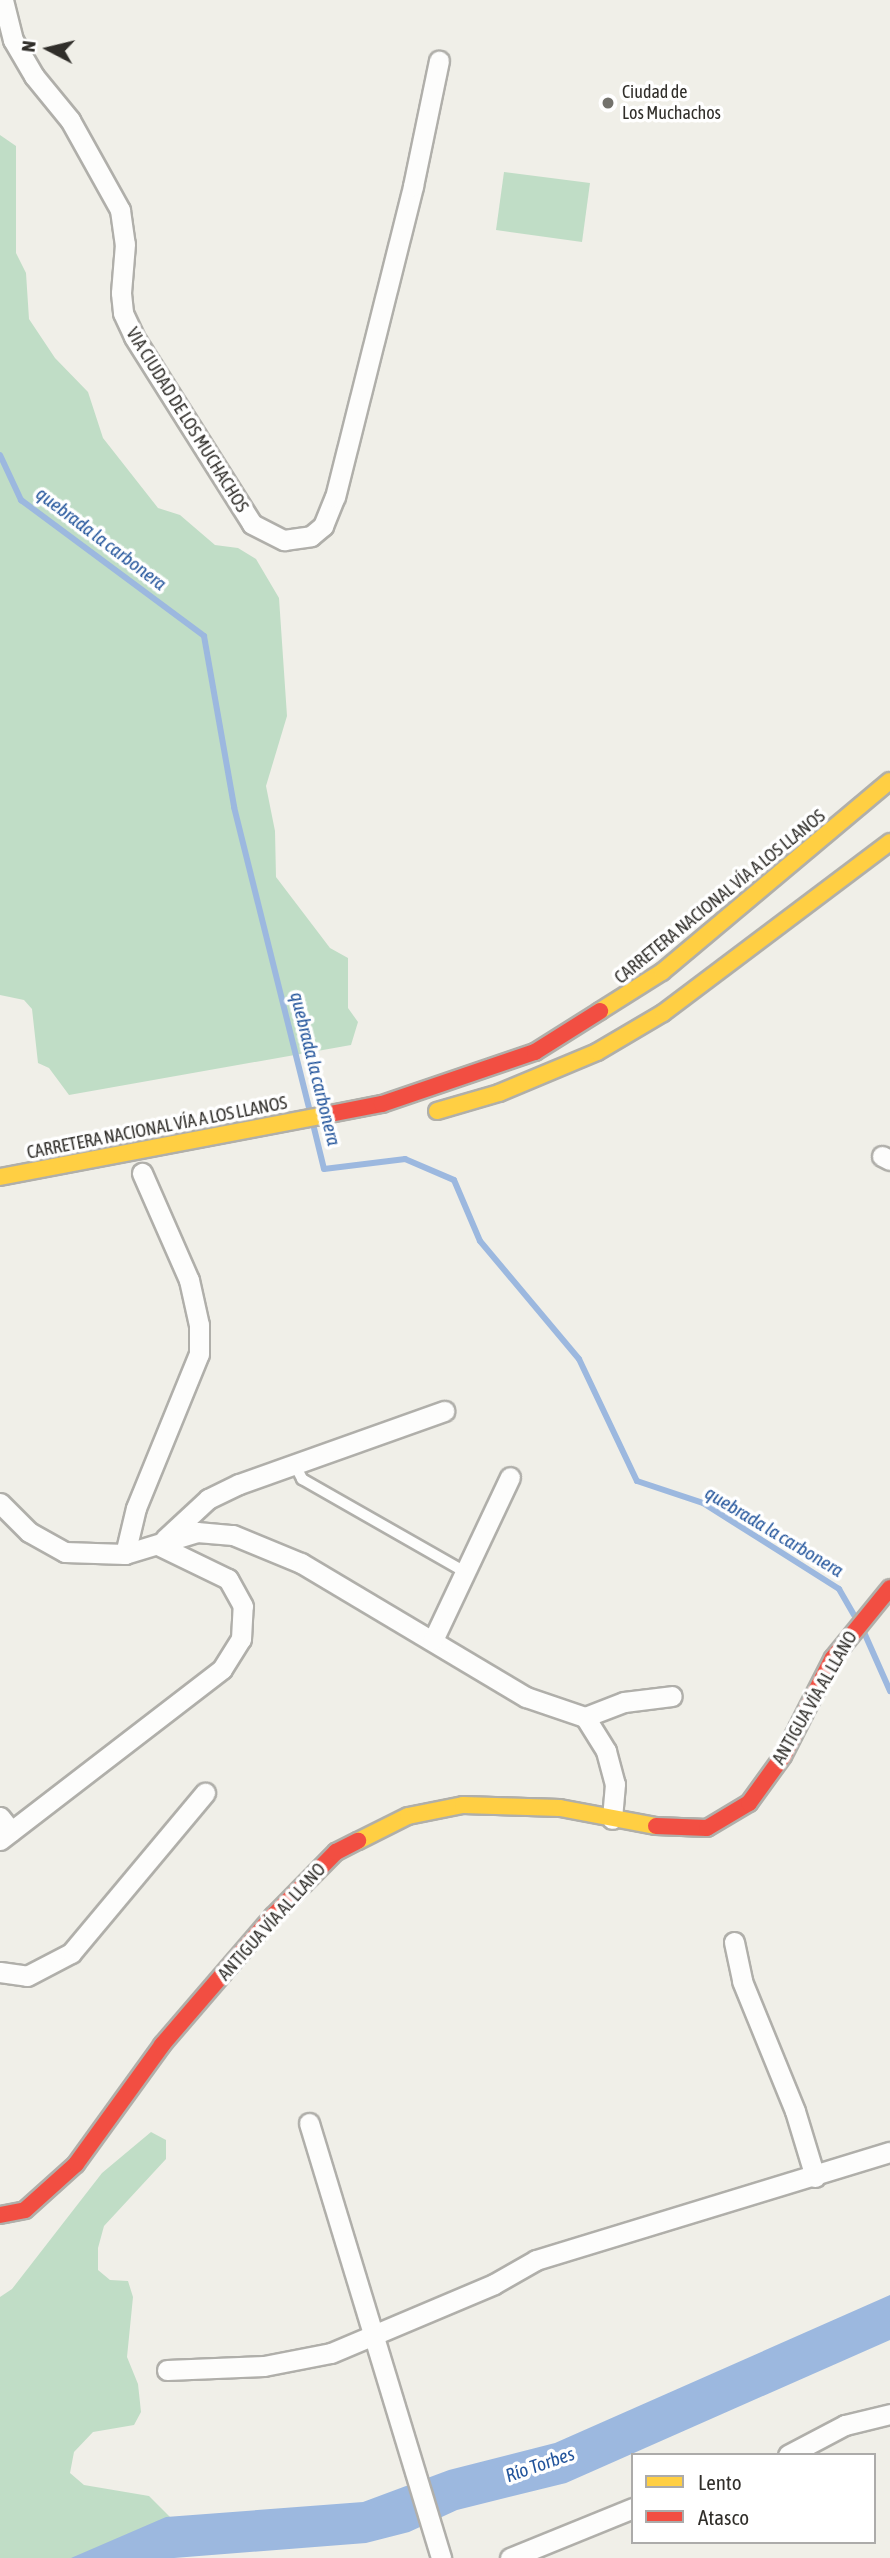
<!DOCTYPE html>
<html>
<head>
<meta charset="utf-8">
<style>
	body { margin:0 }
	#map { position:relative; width:890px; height:2558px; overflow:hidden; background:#f0efe8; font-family:"Asap Condensed",sans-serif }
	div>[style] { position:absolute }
	.green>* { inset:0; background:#c0ddc6 }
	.water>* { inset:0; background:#9cb8df }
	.stream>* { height:6px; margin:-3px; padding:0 3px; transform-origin:3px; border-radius:3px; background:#9cb8df }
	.roads { filter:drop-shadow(2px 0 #b0afaa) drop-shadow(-2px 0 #b0afaa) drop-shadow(0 2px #b0afaa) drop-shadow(0 -2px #b0afaa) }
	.lane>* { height:10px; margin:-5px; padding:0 5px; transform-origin:5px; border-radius:5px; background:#fdfdfc }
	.street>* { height:19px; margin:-9.5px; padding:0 9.5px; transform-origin:9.5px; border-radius:9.5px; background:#fdfdfc }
	.slow>* { height:16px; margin:-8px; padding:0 8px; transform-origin:8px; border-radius:8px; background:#ffcf43 }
	.jam>* { height:16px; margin:-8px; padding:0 8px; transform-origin:8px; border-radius:8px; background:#f24e42 }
	.dots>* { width:19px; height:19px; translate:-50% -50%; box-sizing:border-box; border:4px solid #fff; border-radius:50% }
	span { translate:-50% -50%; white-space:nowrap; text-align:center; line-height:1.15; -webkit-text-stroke:7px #fff; paint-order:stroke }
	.poi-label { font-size:18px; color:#302e2a }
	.left { translate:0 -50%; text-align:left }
	.street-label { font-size:18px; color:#302e2a }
	.water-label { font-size:19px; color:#22549b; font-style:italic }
	.legend { position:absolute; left:631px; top:2453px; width:245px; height:91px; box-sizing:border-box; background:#fff; border:2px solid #acabaa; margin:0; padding:9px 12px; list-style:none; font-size:21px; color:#302e2a }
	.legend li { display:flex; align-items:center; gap:14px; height:35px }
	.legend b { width:35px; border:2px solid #acabaa }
	.north { position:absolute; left:14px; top:14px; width:70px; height:70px; -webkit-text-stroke:5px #fff; paint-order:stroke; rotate:277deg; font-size:19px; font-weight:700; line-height:28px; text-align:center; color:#302e2a }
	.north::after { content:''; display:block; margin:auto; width:24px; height:32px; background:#302e2a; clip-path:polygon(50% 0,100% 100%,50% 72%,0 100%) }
</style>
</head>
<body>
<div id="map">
	<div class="green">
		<div style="clip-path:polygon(0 135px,16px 146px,16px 253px,26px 273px,29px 319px,55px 358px,88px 392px,103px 438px,158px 508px,180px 515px,215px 545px,238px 548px,256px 559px,279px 598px,287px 716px,266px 786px,275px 831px,276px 877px,330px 948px,348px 958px,348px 1008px,358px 1022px,351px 1045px,69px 1095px,49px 1068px,38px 1063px,32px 1009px,24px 1000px,0 995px)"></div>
		<div style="clip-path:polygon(504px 172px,590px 183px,582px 242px,496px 230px)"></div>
		<div style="clip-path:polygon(151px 2132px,166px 2140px,166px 2159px,104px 2226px,98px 2248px,98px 2270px,110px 2280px,128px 2281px,133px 2297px,127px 2357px,138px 2384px,141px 2412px,134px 2425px,93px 2432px,74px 2452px,70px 2473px,84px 2485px,149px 2496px,172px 2519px,106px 2558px,0 2558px,0 2297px,12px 2289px,102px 2173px)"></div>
	</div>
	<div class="water">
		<div style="clip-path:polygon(890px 2295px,890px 2340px,566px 2483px,457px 2510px,409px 2532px,366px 2543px,174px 2558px,71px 2558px,166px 2517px,363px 2502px,449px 2470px,555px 2443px)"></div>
	</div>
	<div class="stream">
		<div style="left:0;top:455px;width:50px;rotate:65deg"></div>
		<div style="left:21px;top:500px;width:228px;rotate:36.6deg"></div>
		<div style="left:204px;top:636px;width:174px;rotate:80deg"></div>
		<div style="left:234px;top:807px;width:309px;rotate:76deg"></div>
		<div style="left:314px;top:1128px;width:42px;rotate:76.3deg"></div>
		<div style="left:324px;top:1169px;width:82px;rotate:-7deg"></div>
		<div style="left:405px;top:1159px;width:53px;rotate:23.2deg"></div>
		<div style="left:454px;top:1180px;width:66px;rotate:66.9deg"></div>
		<div style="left:480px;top:1241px;width:154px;rotate:50deg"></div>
		<div style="left:579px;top:1359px;width:135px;rotate:64.6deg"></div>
		<div style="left:637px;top:1481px;width:70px;rotate:18.4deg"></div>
		<div style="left:703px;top:1503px;width:161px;rotate:32.3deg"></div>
		<div style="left:839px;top:1589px;width:30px;rotate:60deg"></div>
		<div style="left:863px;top:1630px;width:67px;rotate:66.1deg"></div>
	</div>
	<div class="roads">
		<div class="lane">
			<div style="left:295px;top:1465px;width:16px;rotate:63deg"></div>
			<div style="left:302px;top:1479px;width:188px;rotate:29.7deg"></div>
		</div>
		<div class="street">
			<div style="left:3px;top:0;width:41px;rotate:76deg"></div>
			<div style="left:13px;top:40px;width:42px;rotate:59.7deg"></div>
			<div style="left:34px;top:76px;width:57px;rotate:50.7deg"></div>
			<div style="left:70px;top:120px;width:103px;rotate:60.9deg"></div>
			<div style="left:120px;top:210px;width:34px;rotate:82deg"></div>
			<div style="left:125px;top:244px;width:49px;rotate:94.7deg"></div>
			<div style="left:121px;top:293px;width:20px;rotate:84deg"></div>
			<div style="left:123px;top:313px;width:26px;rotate:65deg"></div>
			<div style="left:134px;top:337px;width:221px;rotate:57.7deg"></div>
			<div style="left:252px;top:524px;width:36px;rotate:27deg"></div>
			<div style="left:284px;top:540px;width:27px;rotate:-8deg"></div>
			<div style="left:311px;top:536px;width:16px;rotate:-40deg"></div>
			<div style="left:323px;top:526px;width:31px;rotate:-68deg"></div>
			<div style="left:335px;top:497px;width:321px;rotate:-75.9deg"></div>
			<div style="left:413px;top:186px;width:128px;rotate:-78.3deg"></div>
			<div style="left:882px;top:1156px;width:9px;rotate:27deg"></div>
			<div style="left:0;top:1503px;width:41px;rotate:45deg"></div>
			<div style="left:29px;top:1532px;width:41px;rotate:29.1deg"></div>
			<div style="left:65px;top:1552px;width:60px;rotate:1.9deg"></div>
			<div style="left:125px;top:1554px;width:75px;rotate:-17deg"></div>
			<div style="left:197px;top:1532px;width:36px;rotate:5deg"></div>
			<div style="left:233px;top:1535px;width:74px;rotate:22.4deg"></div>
			<div style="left:301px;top:1563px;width:262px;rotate:30.8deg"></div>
			<div style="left:526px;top:1697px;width:62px;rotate:18.7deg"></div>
			<div style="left:585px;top:1717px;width:40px;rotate:58deg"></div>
			<div style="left:606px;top:1751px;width:34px;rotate:75deg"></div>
			<div style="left:615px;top:1784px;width:35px;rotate:95deg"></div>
			<div style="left:165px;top:1539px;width:59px;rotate:-42.9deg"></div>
			<div style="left:208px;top:1499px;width:34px;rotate:-26deg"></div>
			<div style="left:239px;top:1484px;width:218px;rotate:-19.6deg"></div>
			<div style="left:125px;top:1554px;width:47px;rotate:-76.6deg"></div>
			<div style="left:136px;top:1508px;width:166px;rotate:-67.8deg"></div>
			<div style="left:199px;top:1354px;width:29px;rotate:-90deg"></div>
			<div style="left:199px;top:1325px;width:46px;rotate:-102.5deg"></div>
			<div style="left:189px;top:1280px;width:117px;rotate:-113.7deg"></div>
			<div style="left:433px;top:1640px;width:180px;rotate:-64.7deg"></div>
			<div style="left:585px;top:1717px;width:42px;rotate:-21deg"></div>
			<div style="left:624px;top:1702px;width:48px;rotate:-7.1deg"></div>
			<div style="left:0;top:1817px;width:18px;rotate:52deg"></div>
			<div style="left:0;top:1840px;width:280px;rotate:-37.6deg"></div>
			<div style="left:222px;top:1669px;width:36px;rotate:-58deg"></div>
			<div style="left:241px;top:1639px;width:33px;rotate:-87deg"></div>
			<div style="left:243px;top:1606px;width:31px;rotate:-119deg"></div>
			<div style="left:228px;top:1579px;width:78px;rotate:-154.1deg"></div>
			<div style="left:734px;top:1942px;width:40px;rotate:78deg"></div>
			<div style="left:742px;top:1981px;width:140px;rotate:67.8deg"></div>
			<div style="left:795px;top:2111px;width:69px;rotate:73.1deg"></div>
			<div style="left:0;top:1972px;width:27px;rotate:8deg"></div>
			<div style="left:27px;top:1976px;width:50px;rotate:-27.6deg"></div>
			<div style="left:71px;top:1953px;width:209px;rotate:-50.1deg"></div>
			<div style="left:309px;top:2123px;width:455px;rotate:73.1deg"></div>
			<div style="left:167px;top:2370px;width:97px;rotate:-2.4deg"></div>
			<div style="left:264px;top:2366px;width:68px;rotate:-11deg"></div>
			<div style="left:331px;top:2353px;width:177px;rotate:-22.9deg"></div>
			<div style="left:494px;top:2284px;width:48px;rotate:-29.7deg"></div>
			<div style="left:536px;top:2260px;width:370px;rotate:-17deg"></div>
			<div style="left:788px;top:2455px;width:64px;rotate:-27.8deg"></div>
			<div style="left:845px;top:2425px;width:46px;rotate:-13.7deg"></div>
			<div style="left:510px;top:2558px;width:133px;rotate:-22.1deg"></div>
		</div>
		<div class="slow">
			<div style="left:600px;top:1011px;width:73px;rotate:-32.2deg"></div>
			<div style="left:662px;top:972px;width:297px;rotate:-40deg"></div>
			<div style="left:437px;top:1111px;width:65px;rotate:-16.2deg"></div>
			<div style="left:499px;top:1093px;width:106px;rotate:-22.7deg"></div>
			<div style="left:597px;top:1052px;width:77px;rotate:-30.6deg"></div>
			<div style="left:663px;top:1013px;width:284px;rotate:-37deg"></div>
			<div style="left:0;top:1177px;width:336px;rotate:-10.8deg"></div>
			<div style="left:358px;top:1841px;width:56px;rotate:-26.6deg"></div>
			<div style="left:408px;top:1816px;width:56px;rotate:-11.3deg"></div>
			<div style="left:463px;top:1805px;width:97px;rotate:1.8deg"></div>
			<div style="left:560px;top:1808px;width:98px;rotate:10.6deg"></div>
		</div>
		<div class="jam">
			<div style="left:330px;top:1114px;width:53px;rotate:-10.9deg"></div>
			<div style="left:382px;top:1104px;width:162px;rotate:-18.8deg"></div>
			<div style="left:535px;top:1052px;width:77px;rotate:-32.2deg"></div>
			<div style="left:656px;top:1826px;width:51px;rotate:2.2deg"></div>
			<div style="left:707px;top:1828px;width:49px;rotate:-30.8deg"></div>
			<div style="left:749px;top:1803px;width:58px;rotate:-54.1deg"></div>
			<div style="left:783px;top:1756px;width:110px;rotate:-63deg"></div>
			<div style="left:833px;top:1658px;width:90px;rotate:-50.8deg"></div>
			<div style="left:0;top:2215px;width:25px;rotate:-11deg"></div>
			<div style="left:25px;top:2210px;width:69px;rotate:-42deg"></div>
			<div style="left:76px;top:2164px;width:147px;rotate:-54.1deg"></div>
			<div style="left:162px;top:2045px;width:170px;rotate:-49.3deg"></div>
			<div style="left:273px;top:1916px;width:90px;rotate:-45.5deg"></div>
			<div style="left:336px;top:1852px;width:25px;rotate:-27deg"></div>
		</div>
	</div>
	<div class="dots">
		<div style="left:608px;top:103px;background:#73726c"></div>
	</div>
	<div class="poi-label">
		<span class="left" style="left:622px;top:103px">Ciudad de<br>Los Muchachos</span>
	</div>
	<div class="street-label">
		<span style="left:187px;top:420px;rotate:58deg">VIA CIUDAD DE LOS MUCHACHOS</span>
		<span style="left:720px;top:897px;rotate:-39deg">CARRETERA NACIONAL VÍA A LOS LLANOS</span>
		<span style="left:157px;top:1128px;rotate:-11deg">CARRETERA NACIONAL VÍA A LOS LLANOS</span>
		<span style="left:815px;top:1698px;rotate:-60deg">ANTIGUA VÍA AL LLANO</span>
		<span style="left:272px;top:1922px;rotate:-48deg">ANTIGUA VÍA AL LLANO</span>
	</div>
	<div class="water-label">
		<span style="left:101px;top:539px;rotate:37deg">quebrada la carbonera</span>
		<span style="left:315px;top:1069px;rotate:76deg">quebrada la carbonera</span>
		<span style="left:774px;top:1532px;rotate:31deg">quebrada la carbonera</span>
		<span style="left:540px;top:2465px;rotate:-19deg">Río Torbes</span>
	</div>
	<ul class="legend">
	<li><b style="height:9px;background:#ffcf43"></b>Lento</li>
	<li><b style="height:9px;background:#f24e42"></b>Atasco</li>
	</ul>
	<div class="north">N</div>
</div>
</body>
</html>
